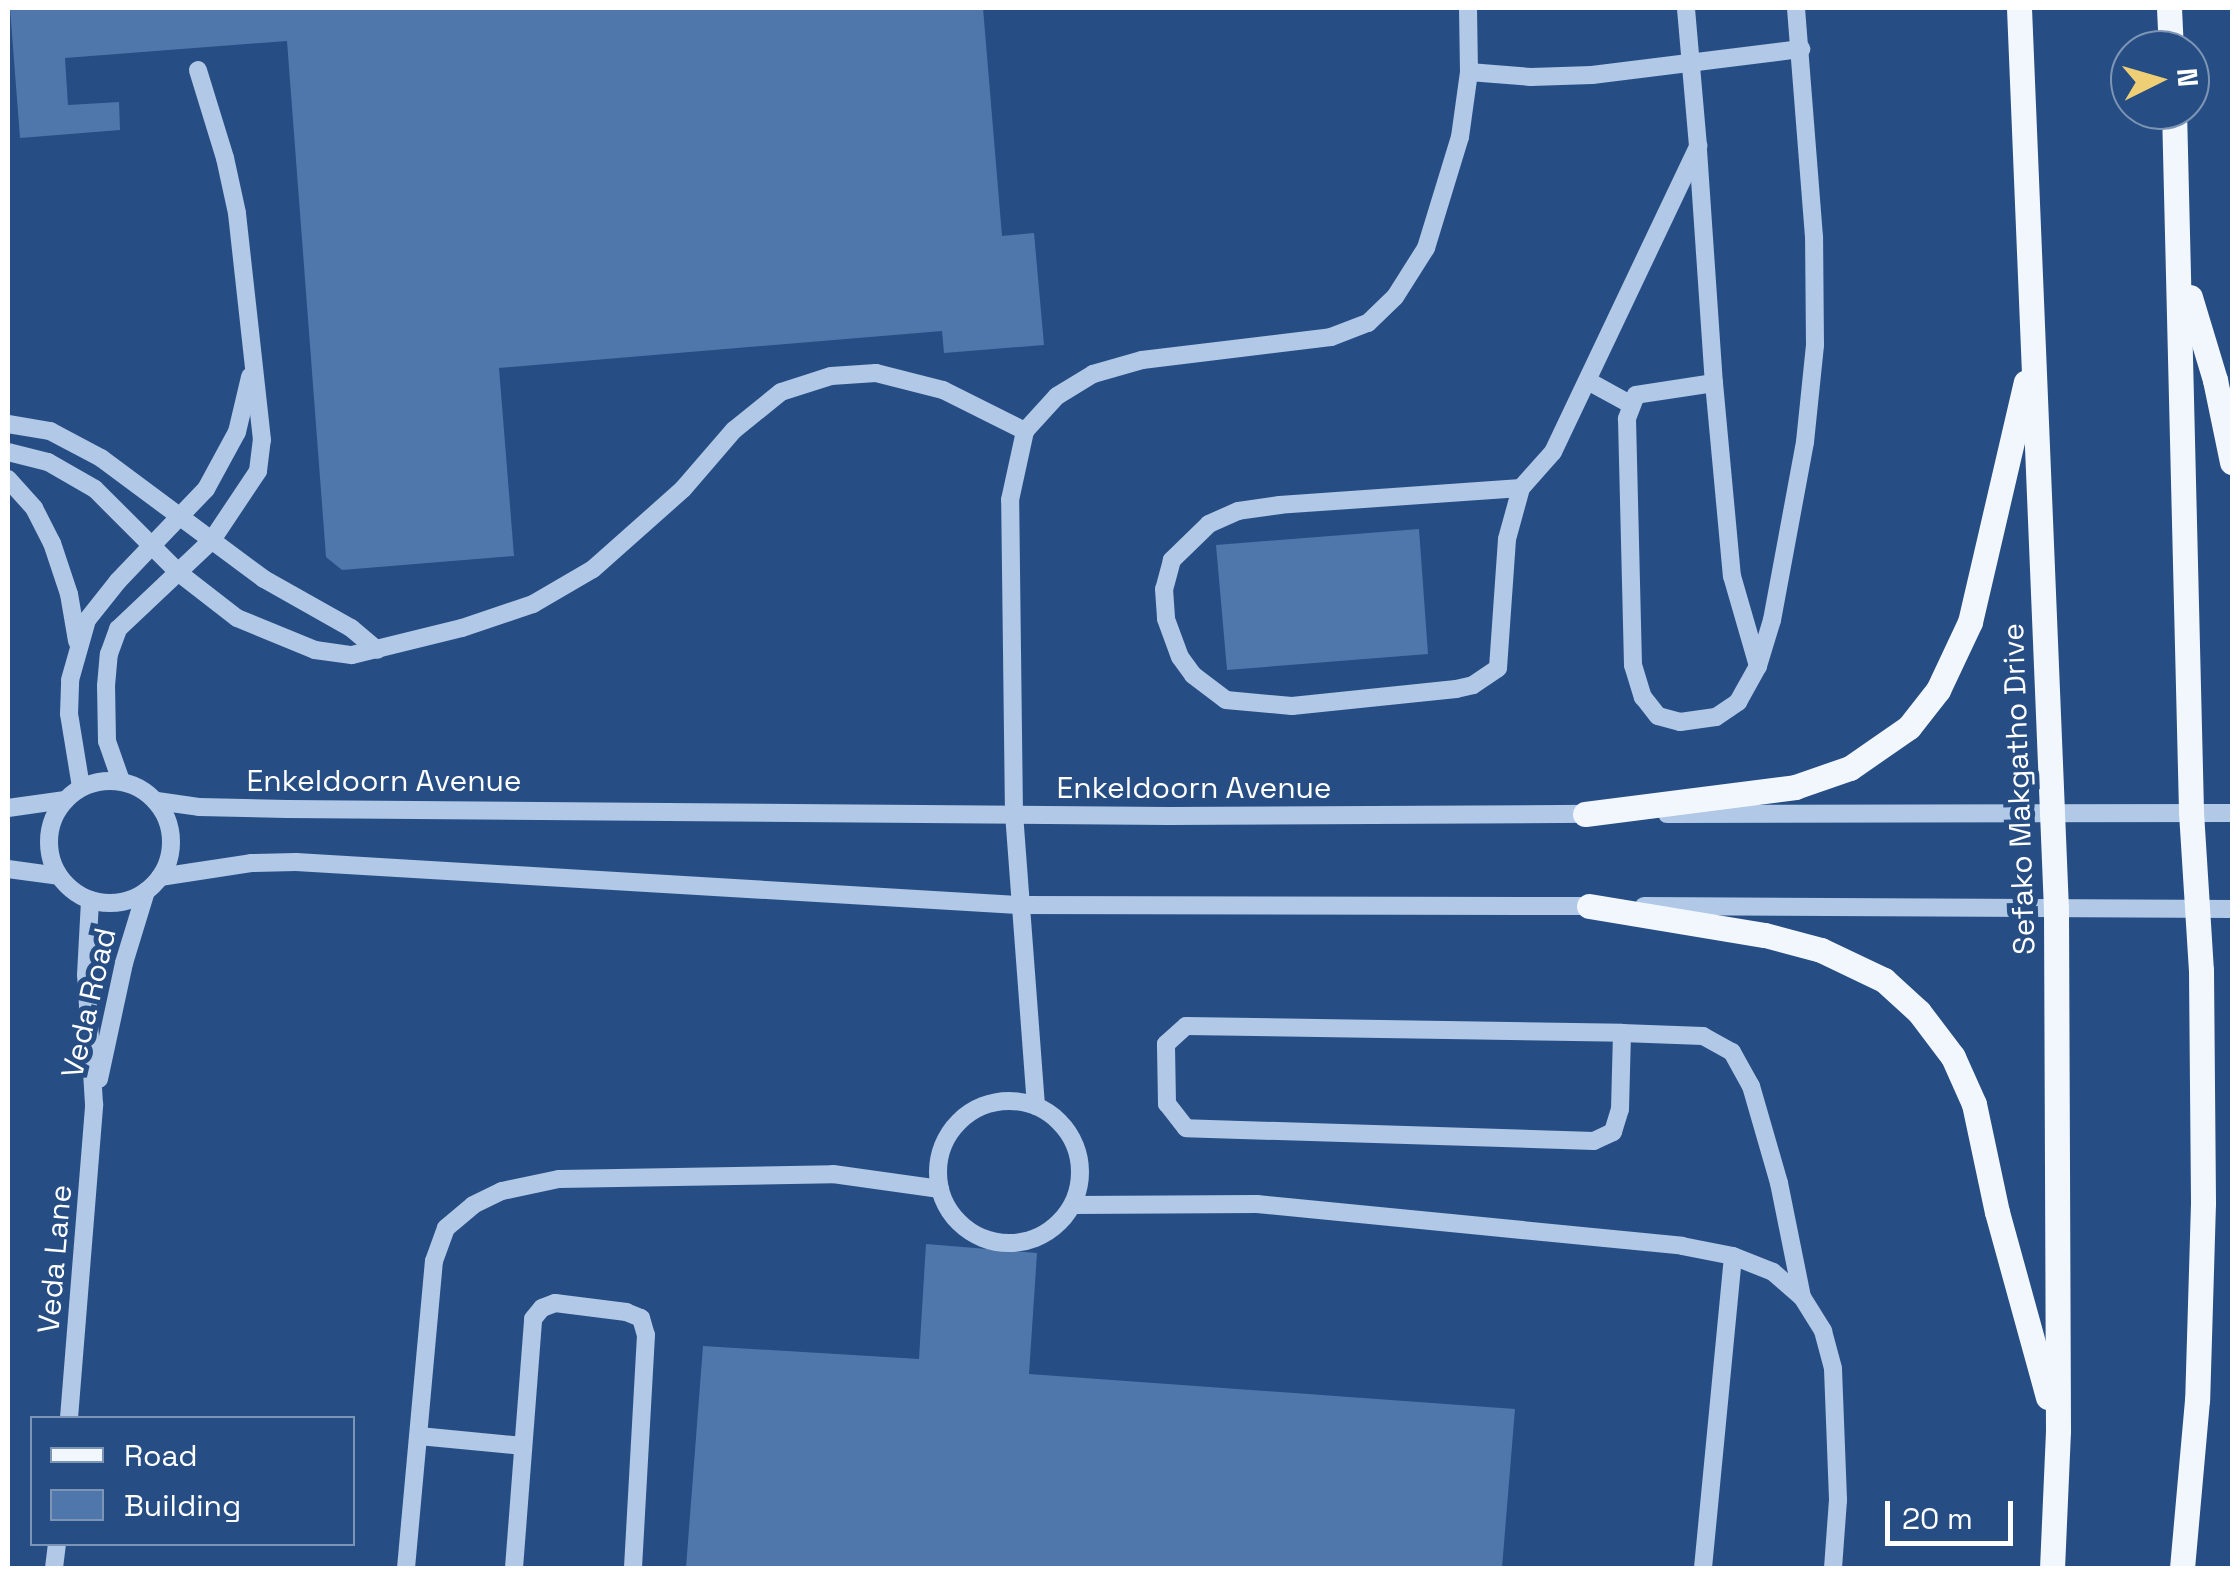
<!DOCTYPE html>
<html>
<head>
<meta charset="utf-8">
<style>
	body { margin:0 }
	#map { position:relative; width:2240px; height:1576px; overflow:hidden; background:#274e84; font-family:"Space Grotesk",sans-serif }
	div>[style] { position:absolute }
	.building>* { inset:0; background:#5077ab }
	.minor>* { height:18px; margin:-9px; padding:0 9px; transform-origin:9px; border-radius:9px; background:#b1c8e7 }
	.minor>.ring { margin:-9px; padding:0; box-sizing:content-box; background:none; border:18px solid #b1c8e7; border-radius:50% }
	.major>* { height:25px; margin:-12.5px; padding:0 12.5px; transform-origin:12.5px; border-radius:12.5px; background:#f2f7fe }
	span { translate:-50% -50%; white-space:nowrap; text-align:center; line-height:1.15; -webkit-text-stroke:10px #274e84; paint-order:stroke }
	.street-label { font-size:30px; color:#fff }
	.frame { position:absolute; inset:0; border:10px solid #fff; pointer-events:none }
	.legend { position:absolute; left:30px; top:1416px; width:325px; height:130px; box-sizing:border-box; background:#274e84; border:2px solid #7d95b5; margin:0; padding:12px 18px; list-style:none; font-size:30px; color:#fff }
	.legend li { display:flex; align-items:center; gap:20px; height:50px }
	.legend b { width:50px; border:2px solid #7d95b5 }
	.north { position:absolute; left:2110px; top:30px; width:100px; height:100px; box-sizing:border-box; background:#274e84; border:2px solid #7d95b5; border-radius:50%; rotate:85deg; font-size:28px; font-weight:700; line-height:40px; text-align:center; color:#fff }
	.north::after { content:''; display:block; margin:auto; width:35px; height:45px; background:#efcf76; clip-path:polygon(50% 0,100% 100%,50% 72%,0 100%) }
	.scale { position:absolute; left:1885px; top:1501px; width:128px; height:45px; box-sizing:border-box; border:5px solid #fff; border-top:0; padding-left:12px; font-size:30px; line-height:35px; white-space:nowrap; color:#fff; -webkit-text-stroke:8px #274e84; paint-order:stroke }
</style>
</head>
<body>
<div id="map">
	<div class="building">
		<div style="clip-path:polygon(10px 8px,983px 8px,1002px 236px,1034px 233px,1044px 345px,944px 353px,942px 331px,499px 368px,514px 556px,342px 570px,326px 557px,287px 41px,65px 58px,68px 105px,119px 102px,120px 130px,20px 138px)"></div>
		<div style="clip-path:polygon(1419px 529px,1428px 654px,1227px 670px,1216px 545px)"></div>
		<div style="clip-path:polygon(926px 1244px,1037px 1253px,1029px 1374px,1515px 1409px,1502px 1568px,686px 1568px,703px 1346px,919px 1359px)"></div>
	</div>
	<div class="minor">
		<div style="left:1469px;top:72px;width:62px;rotate:4.6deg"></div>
		<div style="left:1531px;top:77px;width:61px;rotate:-1.9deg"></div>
		<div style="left:1592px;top:75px;width:211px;rotate:-7.1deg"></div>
		<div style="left:1698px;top:150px;width:234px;rotate:86.1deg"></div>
		<div style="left:1714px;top:383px;width:79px;rotate:171.3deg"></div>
		<div style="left:1636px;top:395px;width:26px;rotate:111deg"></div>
		<div style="left:1627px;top:419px;width:246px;rotate:88.6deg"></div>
		<div style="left:1633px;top:665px;width:34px;rotate:73deg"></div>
		<div style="left:1643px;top:697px;width:24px;rotate:52deg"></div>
		<div style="left:1658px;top:716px;width:23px;rotate:15deg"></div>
		<div style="left:1680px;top:722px;width:36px;rotate:-8deg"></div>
		<div style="left:1716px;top:717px;width:27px;rotate:-34deg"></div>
		<div style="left:1738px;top:702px;width:41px;rotate:-60.9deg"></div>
		<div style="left:1758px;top:666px;width:48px;rotate:-73.1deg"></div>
		<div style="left:1772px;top:620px;width:181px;rotate:-79.5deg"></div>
		<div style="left:1805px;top:442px;width:98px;rotate:-84.1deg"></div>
		<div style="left:1815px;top:345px;width:108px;rotate:-90.5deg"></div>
		<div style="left:1814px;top:237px;width:230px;rotate:-94.5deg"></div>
		<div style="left:1588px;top:381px;width:48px;rotate:28.7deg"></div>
		<div style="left:1714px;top:383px;width:194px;rotate:84.7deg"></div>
		<div style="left:1732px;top:576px;width:94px;rotate:73.9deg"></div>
		<div style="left:8px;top:424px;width:43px;rotate:9.5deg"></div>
		<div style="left:50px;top:431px;width:58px;rotate:27.9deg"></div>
		<div style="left:101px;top:458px;width:203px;rotate:36.6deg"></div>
		<div style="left:264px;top:579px;width:100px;rotate:29.4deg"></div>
		<div style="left:351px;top:628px;width:34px;rotate:40deg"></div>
		<div style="left:8px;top:452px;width:41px;rotate:14deg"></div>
		<div style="left:48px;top:462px;width:54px;rotate:29.9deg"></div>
		<div style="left:95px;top:489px;width:119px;rotate:45deg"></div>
		<div style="left:179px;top:573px;width:73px;rotate:37.8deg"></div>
		<div style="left:237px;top:618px;width:84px;rotate:22.3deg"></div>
		<div style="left:315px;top:650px;width:37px;rotate:8deg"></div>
		<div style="left:352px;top:655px;width:113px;rotate:-13.8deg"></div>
		<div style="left:462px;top:628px;width:75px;rotate:-18.7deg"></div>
		<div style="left:533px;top:604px;width:69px;rotate:-30.3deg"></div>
		<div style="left:593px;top:569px;width:120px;rotate:-41.6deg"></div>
		<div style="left:683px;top:489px;width:78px;rotate:-49.2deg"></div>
		<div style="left:734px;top:430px;width:60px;rotate:-39deg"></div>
		<div style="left:781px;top:392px;width:52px;rotate:-17.7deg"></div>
		<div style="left:831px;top:376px;width:45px;rotate:-3.8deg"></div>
		<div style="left:876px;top:373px;width:69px;rotate:14.2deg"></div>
		<div style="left:943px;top:390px;width:92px;rotate:26.6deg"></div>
		<div style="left:8px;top:479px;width:39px;rotate:48deg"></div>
		<div style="left:34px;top:508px;width:39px;rotate:63deg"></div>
		<div style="left:52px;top:543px;width:54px;rotate:71.6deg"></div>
		<div style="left:69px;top:594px;width:48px;rotate:80.3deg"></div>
		<div style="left:1521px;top:488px;width:242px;rotate:176deg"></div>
		<div style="left:1280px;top:505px;width:42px;rotate:171.9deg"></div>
		<div style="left:1238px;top:511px;width:32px;rotate:156deg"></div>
		<div style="left:1209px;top:524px;width:52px;rotate:135.8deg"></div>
		<div style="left:1172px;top:560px;width:30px;rotate:105deg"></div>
		<div style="left:1164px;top:589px;width:30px;rotate:86deg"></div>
		<div style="left:1166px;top:619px;width:40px;rotate:69.8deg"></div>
		<div style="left:1180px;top:657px;width:22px;rotate:54deg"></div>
		<div style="left:1193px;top:675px;width:41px;rotate:37.1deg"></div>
		<div style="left:1226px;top:700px;width:66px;rotate:5.2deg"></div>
		<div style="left:1292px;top:706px;width:165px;rotate:-5.9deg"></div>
		<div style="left:1456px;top:689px;width:17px;rotate:-13deg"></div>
		<div style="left:1473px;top:685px;width:30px;rotate:-34deg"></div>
		<div style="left:1498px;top:668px;width:129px;rotate:-86deg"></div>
		<div style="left:1507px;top:539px;width:53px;rotate:-74.6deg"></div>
		<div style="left:1521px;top:488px;width:48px;rotate:-48.4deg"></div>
		<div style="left:1553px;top:452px;width:339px;rotate:-64.6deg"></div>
		<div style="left:1698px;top:146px;width:139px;rotate:-95deg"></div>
		<div class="ring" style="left:49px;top:781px;width:104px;height:104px"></div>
		<div style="left:121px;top:781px;width:42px;rotate:-109.3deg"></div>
		<div style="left:107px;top:741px;width:55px;rotate:-91deg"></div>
		<div style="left:106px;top:686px;width:32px;rotate:-85deg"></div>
		<div style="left:109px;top:654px;width:27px;rotate:-70deg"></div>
		<div style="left:118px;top:629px;width:129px;rotate:-43.4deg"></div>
		<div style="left:212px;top:540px;width:83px;rotate:-56.3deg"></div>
		<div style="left:258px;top:471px;width:31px;rotate:-83deg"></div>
		<div style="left:262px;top:440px;width:228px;rotate:-96.3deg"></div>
		<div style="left:237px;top:213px;width:56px;rotate:-102.3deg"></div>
		<div style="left:225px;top:158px;width:92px;rotate:-107.1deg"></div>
		<div style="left:81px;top:787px;width:74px;rotate:-99.3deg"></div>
		<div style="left:69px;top:714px;width:34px;rotate:-88deg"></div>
		<div style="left:70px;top:680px;width:62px;rotate:-74.2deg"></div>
		<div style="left:87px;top:620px;width:50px;rotate:-51.5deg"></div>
		<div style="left:118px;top:581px;width:127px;rotate:-46.3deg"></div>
		<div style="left:206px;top:489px;width:65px;rotate:-61.5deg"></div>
		<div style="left:237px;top:432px;width:57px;rotate:-76.7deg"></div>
		<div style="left:157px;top:801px;width:42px;rotate:8.1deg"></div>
		<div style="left:199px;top:807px;width:88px;rotate:1.3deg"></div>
		<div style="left:287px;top:809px;width:881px;rotate:0.46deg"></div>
		<div style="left:1168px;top:816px;width:428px;rotate:-0.3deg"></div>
		<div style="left:8px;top:808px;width:58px;rotate:-8deg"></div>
		<div style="left:1667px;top:814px;width:565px;rotate:-0.1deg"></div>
		<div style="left:8px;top:869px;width:51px;rotate:7.8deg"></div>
		<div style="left:160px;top:877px;width:92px;rotate:-8.7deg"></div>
		<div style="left:251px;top:863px;width:45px;rotate:-1.3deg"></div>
		<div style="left:296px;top:862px;width:723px;rotate:3.41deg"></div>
		<div style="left:1018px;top:905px;width:580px;rotate:0.1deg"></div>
		<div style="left:1644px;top:906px;width:588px;rotate:0.29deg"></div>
		<div style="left:1622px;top:1033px;width:76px;rotate:91.5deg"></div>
		<div style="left:1620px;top:1109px;width:24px;rotate:107deg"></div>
		<div style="left:1613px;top:1132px;width:21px;rotate:155deg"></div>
		<div style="left:1594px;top:1141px;width:408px;rotate:-178.2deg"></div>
		<div style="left:1186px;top:1128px;width:31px;rotate:-128deg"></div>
		<div style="left:1167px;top:1104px;width:60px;rotate:-91deg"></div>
		<div style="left:1166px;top:1044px;width:27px;rotate:-42deg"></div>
		<div style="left:1186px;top:1026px;width:436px;rotate:0.9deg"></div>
		<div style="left:1622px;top:1033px;width:81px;rotate:2.1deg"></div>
		<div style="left:1703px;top:1036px;width:33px;rotate:29deg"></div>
		<div style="left:1732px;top:1052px;width:39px;rotate:61deg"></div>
		<div style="left:1751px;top:1086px;width:101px;rotate:73.9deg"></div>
		<div style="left:1779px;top:1183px;width:116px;rotate:78.6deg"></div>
		<div style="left:99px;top:1079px;width:119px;rotate:-77.8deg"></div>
		<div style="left:124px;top:963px;width:75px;rotate:-73deg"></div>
		<div class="ring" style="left:938px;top:1101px;width:124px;height:124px"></div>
		<div style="left:1036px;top:1106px;width:292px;rotate:-94.3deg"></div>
		<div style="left:1014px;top:815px;width:315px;rotate:-90.7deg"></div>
		<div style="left:1010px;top:500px;width:71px;rotate:-77.7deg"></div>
		<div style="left:1025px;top:431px;width:47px;rotate:-47.6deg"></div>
		<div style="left:1057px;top:396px;width:42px;rotate:-31.4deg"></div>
		<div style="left:1093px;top:374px;width:51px;rotate:-15.9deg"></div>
		<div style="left:1142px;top:360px;width:190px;rotate:-6.9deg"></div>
		<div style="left:1331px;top:337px;width:40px;rotate:-21deg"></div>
		<div style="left:1368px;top:323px;width:37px;rotate:-44deg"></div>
		<div style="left:1395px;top:297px;width:58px;rotate:-57.7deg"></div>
		<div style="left:1426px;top:248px;width:116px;rotate:-73deg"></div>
		<div style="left:1460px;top:137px;width:66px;rotate:-82.1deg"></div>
		<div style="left:1469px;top:72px;width:64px;rotate:-90.9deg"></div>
		<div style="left:1073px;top:1205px;width:184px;rotate:-0.3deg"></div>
		<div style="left:1257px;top:1204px;width:427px;rotate:5.6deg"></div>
		<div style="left:1682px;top:1246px;width:52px;rotate:11.1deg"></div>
		<div style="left:1733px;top:1256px;width:43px;rotate:21.8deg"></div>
		<div style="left:1773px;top:1272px;width:38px;rotate:41deg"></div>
		<div style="left:1802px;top:1297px;width:40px;rotate:58deg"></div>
		<div style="left:1823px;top:1331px;width:39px;rotate:75deg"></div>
		<div style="left:1833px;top:1369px;width:131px;rotate:87.8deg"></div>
		<div style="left:1838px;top:1500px;width:68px;rotate:94.2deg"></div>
		<div style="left:69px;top:1418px;width:315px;rotate:-85.4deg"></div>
		<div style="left:94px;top:1104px;width:129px;rotate:-93.5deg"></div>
		<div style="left:86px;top:975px;width:75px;rotate:-86.9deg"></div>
		<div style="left:419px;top:1436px;width:104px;rotate:5.5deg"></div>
		<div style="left:54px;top:1568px;width:24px;rotate:-83deg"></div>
		<div style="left:406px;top:1568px;width:308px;rotate:-84.8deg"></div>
		<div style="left:434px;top:1261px;width:35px;rotate:-70deg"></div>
		<div style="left:446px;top:1228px;width:35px;rotate:-40deg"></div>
		<div style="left:473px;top:1205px;width:32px;rotate:-26deg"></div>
		<div style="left:502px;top:1191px;width:58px;rotate:-11.9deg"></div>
		<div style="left:559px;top:1179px;width:274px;rotate:-1deg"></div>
		<div style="left:833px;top:1174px;width:108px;rotate:8deg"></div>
		<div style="left:514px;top:1568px;width:250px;rotate:-85.6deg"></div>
		<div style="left:533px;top:1319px;width:14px;rotate:-51deg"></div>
		<div style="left:542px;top:1308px;width:14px;rotate:-21deg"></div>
		<div style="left:555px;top:1303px;width:72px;rotate:7.2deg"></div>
		<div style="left:626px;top:1312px;width:16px;rotate:22deg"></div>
		<div style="left:641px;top:1318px;width:18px;rotate:74deg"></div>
		<div style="left:646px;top:1335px;width:233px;rotate:93.2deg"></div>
		<div style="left:1703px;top:1568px;width:313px;rotate:-84.5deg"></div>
	</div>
	<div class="major">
		<div style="left:2019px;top:8px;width:901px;rotate:87.65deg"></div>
		<div style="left:2056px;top:908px;width:523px;rotate:89.78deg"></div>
		<div style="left:2058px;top:1431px;width:137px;rotate:92.5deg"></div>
		<div style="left:2169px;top:8px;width:42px;rotate:87.3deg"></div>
		<div style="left:2174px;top:110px;width:702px;rotate:88.61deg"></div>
		<div style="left:2191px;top:812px;width:159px;rotate:86.4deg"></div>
		<div style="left:2201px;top:971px;width:232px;rotate:89.5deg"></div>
		<div style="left:2203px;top:1203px;width:197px;rotate:91.7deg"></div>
		<div style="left:2197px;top:1400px;width:169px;rotate:95.1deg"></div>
		<div style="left:2190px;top:297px;width:87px;rotate:73.2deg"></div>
		<div style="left:2215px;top:380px;width:84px;rotate:78.3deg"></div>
		<div style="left:1585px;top:814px;width:212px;rotate:-7.3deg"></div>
		<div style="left:1795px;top:787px;width:58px;rotate:-19.1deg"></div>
		<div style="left:1850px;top:768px;width:72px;rotate:-34.8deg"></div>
		<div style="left:1909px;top:727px;width:47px;rotate:-51.9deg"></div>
		<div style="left:1938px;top:690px;width:75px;rotate:-64.8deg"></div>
		<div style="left:1970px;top:622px;width:246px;rotate:-76.9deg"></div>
		<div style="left:1589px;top:906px;width:178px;rotate:9.4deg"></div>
		<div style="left:1765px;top:935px;width:58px;rotate:15deg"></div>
		<div style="left:1821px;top:950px;width:70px;rotate:25.5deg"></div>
		<div style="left:1884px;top:980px;width:47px;rotate:42.4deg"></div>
		<div style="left:1919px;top:1012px;width:56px;rotate:52.9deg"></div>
		<div style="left:1953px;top:1057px;width:51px;rotate:65.9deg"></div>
		<div style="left:1974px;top:1104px;width:110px;rotate:78deg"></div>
		<div style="left:1997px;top:1212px;width:192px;rotate:74.6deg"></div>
	</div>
	<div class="street-label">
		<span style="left:384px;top:781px">Enkeldoorn Avenue</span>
		<span style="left:1194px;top:788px">Enkeldoorn Avenue</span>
		<span style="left:2019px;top:789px;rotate:-92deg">Sefako Makgatho Drive</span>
		<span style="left:89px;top:1003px;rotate:-77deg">Veda Road</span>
		<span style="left:55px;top:1259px;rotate:-85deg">Veda Lane</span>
	</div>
	<div class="frame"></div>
	<ul class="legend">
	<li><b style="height:12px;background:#f2f7fe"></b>Road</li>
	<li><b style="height:28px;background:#5077ab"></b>Building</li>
	</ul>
	<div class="north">N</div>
	<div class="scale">20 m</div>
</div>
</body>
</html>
